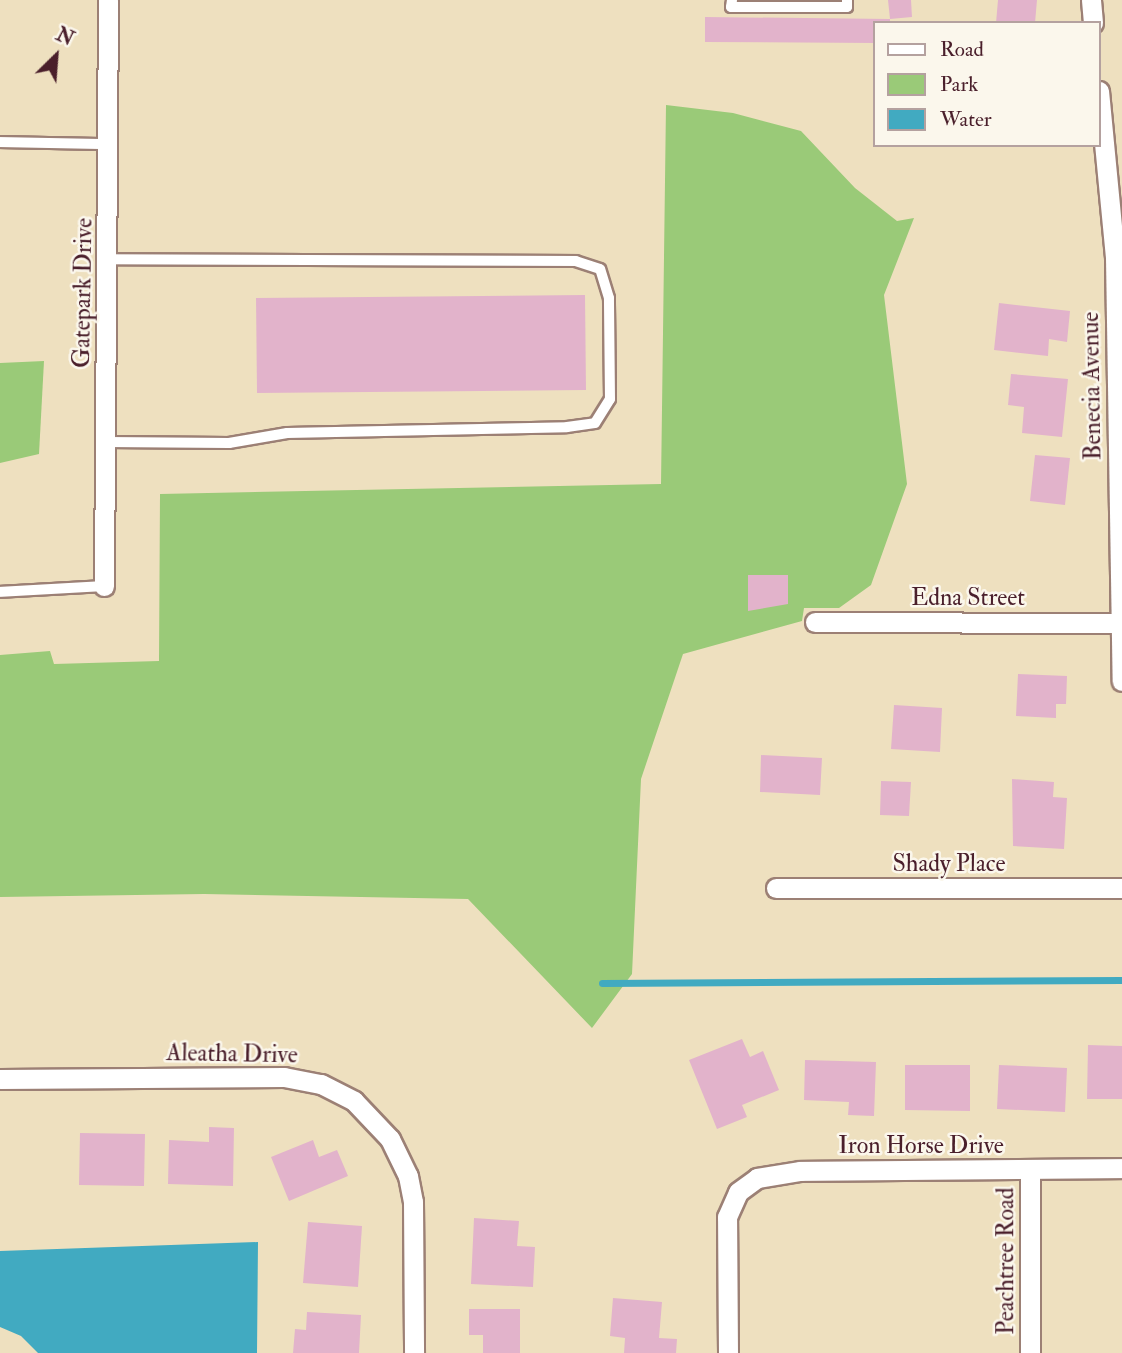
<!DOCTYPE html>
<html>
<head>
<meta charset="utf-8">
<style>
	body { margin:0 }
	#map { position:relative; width:1122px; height:1353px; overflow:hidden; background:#eee0bf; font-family:"IM FELL Double Pica",serif }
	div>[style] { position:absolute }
	.green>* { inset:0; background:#9aca78 }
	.water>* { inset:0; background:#41aac1 }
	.stream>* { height:7px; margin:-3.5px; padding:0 3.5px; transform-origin:3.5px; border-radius:3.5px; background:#41aac1 }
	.building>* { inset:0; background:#e2b3cb }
	.roads { filter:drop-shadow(2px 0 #9c8075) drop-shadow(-2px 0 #9c8075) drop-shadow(0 2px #9c8075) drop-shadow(0 -2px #9c8075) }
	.lane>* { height:10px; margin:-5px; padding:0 5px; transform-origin:5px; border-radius:5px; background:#fff }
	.street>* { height:19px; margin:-9.5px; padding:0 9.5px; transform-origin:9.5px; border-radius:9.5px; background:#fff }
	span { translate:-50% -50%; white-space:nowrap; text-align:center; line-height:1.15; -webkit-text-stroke:5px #fbf7ec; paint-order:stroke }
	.street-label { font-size:24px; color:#4a1f2b }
	.legend { position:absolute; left:873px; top:21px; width:228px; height:126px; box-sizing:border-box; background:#fbf7ec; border:2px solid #b4a19f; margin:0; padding:9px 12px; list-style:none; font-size:21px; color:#4a1f2b }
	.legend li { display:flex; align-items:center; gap:14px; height:35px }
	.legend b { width:35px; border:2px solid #b4a19f }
	.north { position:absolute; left:21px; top:21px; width:70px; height:70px; -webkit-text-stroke:5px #fbf7ec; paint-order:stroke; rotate:25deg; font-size:19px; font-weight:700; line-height:28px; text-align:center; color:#4a1f2b }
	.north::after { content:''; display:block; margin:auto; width:24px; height:32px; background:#4a1f2b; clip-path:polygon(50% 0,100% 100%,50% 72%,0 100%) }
</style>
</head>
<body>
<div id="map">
	<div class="green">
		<div style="clip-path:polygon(666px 105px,733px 113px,801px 131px,855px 188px,897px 221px,914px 218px,884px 295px,907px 484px,871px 585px,839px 608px,804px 608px,802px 621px,683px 654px,641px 779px,632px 974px,592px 1028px,468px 899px,204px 894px,0 897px,0 655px,50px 651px,54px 664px,159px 661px,160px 494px,661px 484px)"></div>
		<div style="clip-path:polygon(44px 361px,39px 454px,0 463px,0 363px)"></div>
	</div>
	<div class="water">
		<div style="clip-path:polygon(258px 1242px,257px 1353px,38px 1353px,21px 1336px,0 1327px,0 1251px)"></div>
	</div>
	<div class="stream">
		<div style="left:602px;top:983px;width:520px;rotate:-0.33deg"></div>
	</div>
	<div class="building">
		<div style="clip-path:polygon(888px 0,911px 0,912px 17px,890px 19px)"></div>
		<div style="clip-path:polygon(998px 0,1037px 0,1035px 23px,996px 23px)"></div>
		<div style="clip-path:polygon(705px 17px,890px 19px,890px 23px,875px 23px,875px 43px,705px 42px)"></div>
		<div style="clip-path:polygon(585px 295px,586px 390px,257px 393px,256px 298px)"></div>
		<div style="clip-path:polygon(999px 303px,1070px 311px,1067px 342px,1049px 339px,1048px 356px,994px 350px)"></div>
		<div style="clip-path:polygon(1011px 374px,1068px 379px,1062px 437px,1022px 433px,1024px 407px,1008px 405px)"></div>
		<div style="clip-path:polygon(1035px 455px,1070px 458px,1065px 505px,1030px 501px)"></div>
		<div style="clip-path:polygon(748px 575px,788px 575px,788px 604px,748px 611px)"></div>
		<div style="clip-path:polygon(1018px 674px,1067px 676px,1066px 704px,1056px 704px,1056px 718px,1016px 716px)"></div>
		<div style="clip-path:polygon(894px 705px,942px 708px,940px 752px,891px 749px)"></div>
		<div style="clip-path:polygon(761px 755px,822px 758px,820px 795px,760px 792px)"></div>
		<div style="clip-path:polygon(1012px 779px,1054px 782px,1053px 797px,1067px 798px,1064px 849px,1013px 846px)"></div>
		<div style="clip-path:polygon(881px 781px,911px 782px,909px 816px,880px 815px)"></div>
		<div style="clip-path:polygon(742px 1039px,750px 1057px,763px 1051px,779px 1090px,742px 1105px,747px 1117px,717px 1129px,689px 1060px)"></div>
		<div style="clip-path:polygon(1088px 1045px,1122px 1046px,1122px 1099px,1087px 1099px)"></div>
		<div style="clip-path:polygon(805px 1060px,876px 1062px,874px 1116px,848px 1115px,849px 1102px,804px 1100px)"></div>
		<div style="clip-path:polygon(905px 1065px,970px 1065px,970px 1111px,905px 1110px)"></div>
		<div style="clip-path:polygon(999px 1065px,1067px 1068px,1065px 1112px,997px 1109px)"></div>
		<div style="clip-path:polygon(209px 1127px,234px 1128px,233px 1186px,168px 1184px,169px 1140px,209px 1142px)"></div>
		<div style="clip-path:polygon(80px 1133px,145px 1134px,144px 1186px,79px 1185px)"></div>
		<div style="clip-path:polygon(313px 1140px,319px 1157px,337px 1150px,348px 1176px,289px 1201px,271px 1157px)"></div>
		<div style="clip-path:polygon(474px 1218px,519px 1221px,517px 1246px,535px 1247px,533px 1287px,471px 1284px)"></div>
		<div style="clip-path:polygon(308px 1222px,362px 1226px,358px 1287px,303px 1283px)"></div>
		<div style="clip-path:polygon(613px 1298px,662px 1302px,659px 1338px,677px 1339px,676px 1353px,624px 1353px,625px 1338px,610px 1336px)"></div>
		<div style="clip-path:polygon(469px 1309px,520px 1309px,520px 1353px,483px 1353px,483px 1335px,469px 1335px)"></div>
		<div style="clip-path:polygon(307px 1312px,361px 1315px,359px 1353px,293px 1353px,295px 1329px,306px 1330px)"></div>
	</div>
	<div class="roads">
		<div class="lane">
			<div style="left:732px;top:0;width:7px;rotate:98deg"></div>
			<div style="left:731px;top:7px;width:116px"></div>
			<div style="left:847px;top:7px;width:7px;rotate:-90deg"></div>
			<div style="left:0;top:142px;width:108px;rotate:1.1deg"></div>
			<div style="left:106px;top:442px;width:123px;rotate:0.5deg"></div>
			<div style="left:229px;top:443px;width:59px;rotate:-9.8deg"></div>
			<div style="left:287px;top:433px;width:280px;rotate:-1.2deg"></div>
			<div style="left:567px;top:427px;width:28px;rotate:-8deg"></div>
			<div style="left:595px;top:423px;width:28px;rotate:-58deg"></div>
			<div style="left:610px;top:399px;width:101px;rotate:-90.6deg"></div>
			<div style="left:609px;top:298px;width:30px;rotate:-107deg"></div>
			<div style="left:600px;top:269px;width:25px;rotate:-162deg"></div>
			<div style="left:576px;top:261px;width:468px;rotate:-179.8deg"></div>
			<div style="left:0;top:592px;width:104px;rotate:-3.3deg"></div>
		</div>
		<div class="street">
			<div style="left:1091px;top:0;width:23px;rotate:85deg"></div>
			<div style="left:1099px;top:91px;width:167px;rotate:84.5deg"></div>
			<div style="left:1115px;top:257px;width:424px;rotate:89.1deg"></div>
			<div style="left:104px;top:586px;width:586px;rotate:-89.61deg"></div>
			<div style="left:815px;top:622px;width:305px;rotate:0.2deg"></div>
			<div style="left:776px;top:888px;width:346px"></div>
			<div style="left:0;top:1079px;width:284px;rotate:-0.4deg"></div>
			<div style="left:284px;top:1077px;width:38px;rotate:11deg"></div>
			<div style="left:321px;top:1084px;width:37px;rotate:27deg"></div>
			<div style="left:354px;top:1101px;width:52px;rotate:46.5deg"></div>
			<div style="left:390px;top:1139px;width:41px;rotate:64.1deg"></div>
			<div style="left:408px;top:1176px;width:26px;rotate:79deg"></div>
			<div style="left:413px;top:1202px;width:151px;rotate:89.6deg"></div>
			<div style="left:728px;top:1353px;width:136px;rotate:-90.4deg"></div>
			<div style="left:727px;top:1217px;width:27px;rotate:-66deg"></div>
			<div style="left:738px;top:1192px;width:24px;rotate:-36deg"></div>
			<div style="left:757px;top:1178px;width:44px;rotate:-9.2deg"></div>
			<div style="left:800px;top:1171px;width:322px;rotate:-0.5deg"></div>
			<div style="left:1030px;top:1353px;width:183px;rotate:-90deg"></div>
		</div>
	</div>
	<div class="street-label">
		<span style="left:83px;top:293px;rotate:-89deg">Gatepark Drive</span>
		<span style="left:1092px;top:386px;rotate:-91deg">Benecia Avenue</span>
		<span style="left:968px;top:598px">Edna Street</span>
		<span style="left:949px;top:864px">Shady Place</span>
		<span style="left:232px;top:1054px;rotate:1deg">Aleatha Drive</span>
		<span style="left:921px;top:1146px">Iron Horse Drive</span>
		<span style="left:1006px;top:1261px;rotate:-90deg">Peachtree Road</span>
	</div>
	<ul class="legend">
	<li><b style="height:9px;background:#fff"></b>Road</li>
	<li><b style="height:19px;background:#9aca78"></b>Park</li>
	<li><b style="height:19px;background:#41aac1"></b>Water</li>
	</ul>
	<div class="north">N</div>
</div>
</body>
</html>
